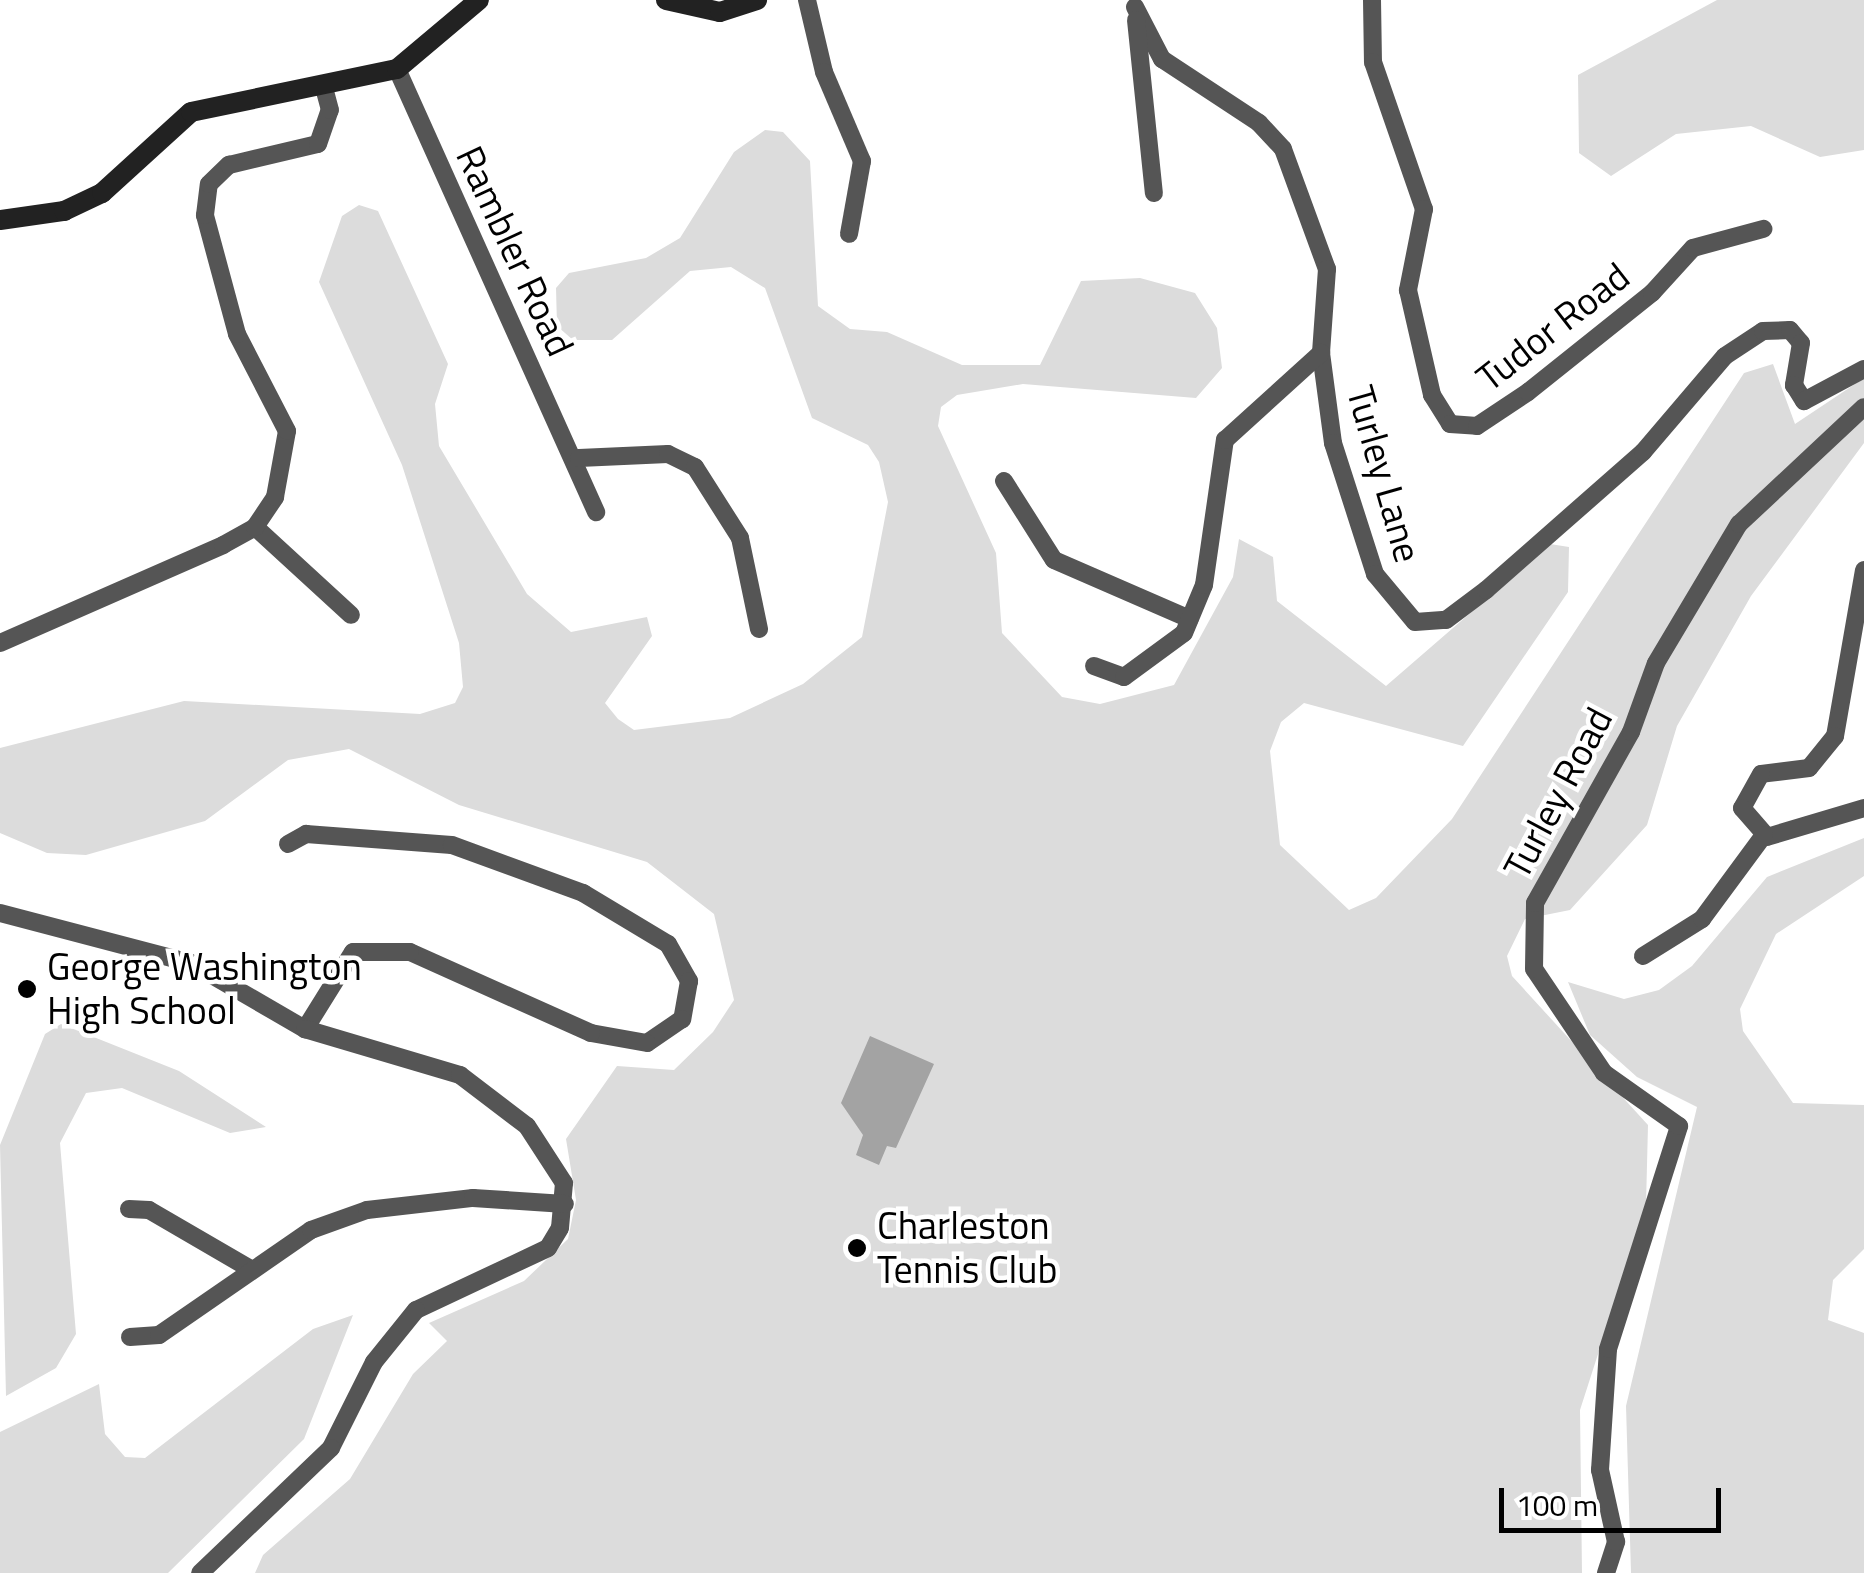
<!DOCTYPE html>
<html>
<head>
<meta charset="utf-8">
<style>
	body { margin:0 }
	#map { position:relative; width:1864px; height:1573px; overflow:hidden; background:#fff; font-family:"Titillium Web",sans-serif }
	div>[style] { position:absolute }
	.green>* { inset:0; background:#dcdcdc }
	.water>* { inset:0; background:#a3a3a3 }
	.street>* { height:18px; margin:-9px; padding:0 9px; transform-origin:9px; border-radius:9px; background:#555 }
	.secondary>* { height:20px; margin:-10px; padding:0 10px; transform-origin:10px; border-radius:10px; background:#222 }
	.dots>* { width:28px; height:28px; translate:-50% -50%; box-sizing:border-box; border:5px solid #fff; border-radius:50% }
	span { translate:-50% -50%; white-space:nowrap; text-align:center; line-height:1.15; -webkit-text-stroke:9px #fff; paint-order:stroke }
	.street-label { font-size:38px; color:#000 }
	.poi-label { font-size:38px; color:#000 }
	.left { translate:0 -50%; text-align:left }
	.scale { position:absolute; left:1499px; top:1488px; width:222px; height:45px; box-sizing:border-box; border:5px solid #000; border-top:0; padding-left:12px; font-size:30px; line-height:35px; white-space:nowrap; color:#000; -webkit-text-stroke:8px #fff; paint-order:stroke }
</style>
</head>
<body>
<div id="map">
	<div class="green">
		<div style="clip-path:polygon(1717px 0,1864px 0,1864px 150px,1820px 157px,1751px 126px,1676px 134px,1611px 176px,1579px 153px,1578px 75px)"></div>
		<div style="clip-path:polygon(765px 130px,783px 132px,810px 161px,818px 306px,850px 329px,887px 332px,962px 365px,1040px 365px,1081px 281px,1140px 278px,1195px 293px,1217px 328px,1222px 368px,1196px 398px,1023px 384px,957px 395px,941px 407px,938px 426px,996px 553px,1002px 633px,1062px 697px,1100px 704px,1174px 685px,1233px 577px,1239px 539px,1273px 557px,1277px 601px,1386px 686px,1550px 544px,1569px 547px,1568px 592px,1463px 746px,1304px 703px,1281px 722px,1270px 751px,1280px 845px,1349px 910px,1376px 898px,1452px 819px,1744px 373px,1773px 364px,1795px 424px,1864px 378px,1864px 443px,1751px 596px,1677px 726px,1647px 825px,1570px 910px,1525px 919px,1507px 956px,1512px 976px,1648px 1125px,1646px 1205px,1580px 1410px,1582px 1573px,255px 1573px,263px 1555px,350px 1479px,413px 1374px,447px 1341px,429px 1323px,524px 1281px,568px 1239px,576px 1200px,566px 1139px,617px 1066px,674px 1070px,713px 1032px,734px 1000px,714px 914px,647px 862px,459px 805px,349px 749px,288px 760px,205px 821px,86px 855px,47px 853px,0 833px,0 748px,184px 701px,420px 714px,455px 703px,463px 687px,459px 643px,402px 465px,319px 282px,342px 216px,359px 205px,378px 211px,448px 364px,435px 404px,439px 446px,527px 594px,571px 632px,647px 617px,652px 636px,605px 703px,618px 719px,634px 730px,730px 718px,803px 684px,862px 637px,888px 502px,879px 462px,868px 445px,812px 418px,765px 288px,731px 267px,690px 271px,612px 340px,573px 340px,557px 326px,556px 288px,569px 273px,646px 258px,680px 238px,734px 152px)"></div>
		<div style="clip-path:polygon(1864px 838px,1864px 876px,1776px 934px,1740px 1009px,1743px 1031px,1793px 1103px,1864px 1105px,1864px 1249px,1833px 1280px,1828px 1320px,1864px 1333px,1864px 1573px,1631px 1573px,1626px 1406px,1697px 1107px,1637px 1077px,1590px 1035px,1568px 982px,1624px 999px,1659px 990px,1692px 966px,1767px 877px)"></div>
		<div style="clip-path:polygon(61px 1024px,179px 1071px,266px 1127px,230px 1133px,122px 1088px,86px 1093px,60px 1143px,76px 1334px,56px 1368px,6px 1396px,0 1145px,45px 1034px)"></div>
		<div style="clip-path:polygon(353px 1315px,304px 1439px,168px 1573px,0 1573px,0 1432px,99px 1384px,105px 1434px,125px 1457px,145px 1458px,313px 1329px)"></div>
	</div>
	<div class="water">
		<div style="clip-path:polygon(870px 1036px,934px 1064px,896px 1148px,887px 1146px,879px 1165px,856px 1155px,863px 1135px,841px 1103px)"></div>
	</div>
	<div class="street">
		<div style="left:807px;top:0;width:74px;rotate:76.7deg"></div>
		<div style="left:824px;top:72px;width:97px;rotate:66.9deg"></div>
		<div style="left:862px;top:161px;width:74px;rotate:100.1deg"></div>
		<div style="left:1372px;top:0;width:62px;rotate:89.1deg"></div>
		<div style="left:1373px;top:62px;width:156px;rotate:70.9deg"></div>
		<div style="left:1424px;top:209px;width:83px;rotate:101.2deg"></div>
		<div style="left:1408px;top:290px;width:108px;rotate:77.1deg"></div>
		<div style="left:1432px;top:395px;width:34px;rotate:58deg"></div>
		<div style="left:1450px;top:424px;width:27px;rotate:4deg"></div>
		<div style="left:1477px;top:426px;width:61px;rotate:-33.7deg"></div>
		<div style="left:1528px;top:392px;width:159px;rotate:-38.6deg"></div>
		<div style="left:1652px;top:293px;width:61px;rotate:-47.7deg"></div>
		<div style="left:1693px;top:248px;width:73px;rotate:-15.2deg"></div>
		<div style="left:1135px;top:7px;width:59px;rotate:62.6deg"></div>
		<div style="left:1162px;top:59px;width:116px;rotate:33.4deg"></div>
		<div style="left:1259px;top:123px;width:35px;rotate:47deg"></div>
		<div style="left:1283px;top:149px;width:128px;rotate:69.9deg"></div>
		<div style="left:1327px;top:269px;width:84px;rotate:94.1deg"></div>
		<div style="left:1321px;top:353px;width:91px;rotate:82.4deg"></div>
		<div style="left:1333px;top:443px;width:138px;rotate:72.2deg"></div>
		<div style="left:1375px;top:574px;width:62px;rotate:50.2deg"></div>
		<div style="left:1415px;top:622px;width:31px;rotate:-4deg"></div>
		<div style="left:1446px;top:620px;width:50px;rotate:-36.9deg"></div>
		<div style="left:1486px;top:590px;width:209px;rotate:-41.3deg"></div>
		<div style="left:1643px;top:452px;width:126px;rotate:-49.5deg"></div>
		<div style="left:1725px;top:356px;width:45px;rotate:-33.3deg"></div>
		<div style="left:1763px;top:331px;width:27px;rotate:-2deg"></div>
		<div style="left:1790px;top:330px;width:17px;rotate:50deg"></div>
		<div style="left:1801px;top:343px;width:43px;rotate:99.5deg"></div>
		<div style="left:1794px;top:385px;width:19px;rotate:58deg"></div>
		<div style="left:1804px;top:401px;width:68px;rotate:-28.1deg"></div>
		<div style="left:1136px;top:20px;width:174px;rotate:84.1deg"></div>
		<div style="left:397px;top:69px;width:486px;rotate:65.8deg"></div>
		<div style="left:579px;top:458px;width:89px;rotate:-2.6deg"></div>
		<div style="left:668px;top:454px;width:30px;rotate:26deg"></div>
		<div style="left:695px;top:467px;width:84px;rotate:57.6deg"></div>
		<div style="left:740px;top:538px;width:93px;rotate:78.2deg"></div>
		<div style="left:1004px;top:481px;width:93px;rotate:57.7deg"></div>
		<div style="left:1054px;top:560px;width:148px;rotate:23.5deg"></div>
		<div style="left:255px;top:527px;width:130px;rotate:42.5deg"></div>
		<div style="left:1864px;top:570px;width:169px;rotate:99.9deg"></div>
		<div style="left:1835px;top:736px;width:41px;rotate:129.1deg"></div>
		<div style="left:1809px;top:768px;width:48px;rotate:172.9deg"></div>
		<div style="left:1761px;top:774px;width:39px;rotate:119deg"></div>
		<div style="left:1742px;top:808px;width:38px;rotate:49deg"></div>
		<div style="left:1767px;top:837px;width:101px;rotate:-16.6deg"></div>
		<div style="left:0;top:643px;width:244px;rotate:-23.7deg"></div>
		<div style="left:223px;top:545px;width:37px;rotate:-29deg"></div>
		<div style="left:255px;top:527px;width:36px;rotate:-56deg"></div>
		<div style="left:275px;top:497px;width:67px;rotate:-79.7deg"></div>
		<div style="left:287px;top:431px;width:109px;rotate:-117.3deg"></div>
		<div style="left:237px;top:334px;width:123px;rotate:-105.1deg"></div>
		<div style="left:205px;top:215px;width:31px;rotate:-83deg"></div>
		<div style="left:209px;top:184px;width:28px;rotate:-44deg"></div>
		<div style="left:229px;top:165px;width:91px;rotate:-13.3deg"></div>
		<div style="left:318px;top:144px;width:36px;rotate:-71deg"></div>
		<div style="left:330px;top:110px;width:24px;rotate:-105deg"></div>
		<div style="left:1094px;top:666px;width:32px;rotate:20deg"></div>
		<div style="left:1124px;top:677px;width:74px;rotate:-36.3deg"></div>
		<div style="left:1184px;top:633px;width:52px;rotate:-67.4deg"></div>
		<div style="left:1204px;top:585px;width:147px;rotate:-81.8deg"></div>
		<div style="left:1225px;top:440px;width:130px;rotate:-42.2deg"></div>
		<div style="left:288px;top:844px;width:21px;rotate:-29deg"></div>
		<div style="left:306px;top:834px;width:146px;rotate:4.3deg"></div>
		<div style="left:452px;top:845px;width:140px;rotate:20.1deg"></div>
		<div style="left:583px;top:893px;width:99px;rotate:31deg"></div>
		<div style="left:668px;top:944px;width:43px;rotate:60.4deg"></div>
		<div style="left:689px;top:981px;width:39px;rotate:100deg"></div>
		<div style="left:682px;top:1019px;width:42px;rotate:145.6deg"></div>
		<div style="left:647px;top:1043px;width:57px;rotate:-169.9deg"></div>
		<div style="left:591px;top:1033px;width:198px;rotate:-155.9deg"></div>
		<div style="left:410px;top:952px;width:57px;rotate:180deg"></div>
		<div style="left:353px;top:952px;width:91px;rotate:121.9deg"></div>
		<div style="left:0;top:913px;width:197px;rotate:14.7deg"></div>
		<div style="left:191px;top:963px;width:132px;rotate:30.1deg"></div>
		<div style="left:305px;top:1029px;width:162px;rotate:16.5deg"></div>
		<div style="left:460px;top:1075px;width:84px;rotate:37.3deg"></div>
		<div style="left:527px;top:1126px;width:68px;rotate:57deg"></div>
		<div style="left:564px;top:1183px;width:45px;rotate:95.1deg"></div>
		<div style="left:560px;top:1228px;width:23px;rotate:121deg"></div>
		<div style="left:548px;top:1248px;width:146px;rotate:154.8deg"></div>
		<div style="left:416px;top:1310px;width:67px;rotate:128.9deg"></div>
		<div style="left:374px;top:1362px;width:96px;rotate:116.6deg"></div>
		<div style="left:331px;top:1448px;width:181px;rotate:136.3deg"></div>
		<div style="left:1643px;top:956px;width:70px;rotate:-32.1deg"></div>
		<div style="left:1702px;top:919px;width:104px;rotate:-53.6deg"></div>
		<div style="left:129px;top:1209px;width:20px;rotate:3deg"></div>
		<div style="left:149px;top:1210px;width:119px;rotate:30.2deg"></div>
		<div style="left:130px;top:1337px;width:29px;rotate:-4deg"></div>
		<div style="left:159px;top:1335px;width:185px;rotate:-34.6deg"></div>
		<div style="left:311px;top:1230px;width:59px;rotate:-19.7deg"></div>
		<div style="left:367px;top:1210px;width:107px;rotate:-6.5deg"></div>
		<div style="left:473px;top:1198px;width:92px;rotate:3.7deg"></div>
		<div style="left:1606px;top:1573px;width:33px;rotate:-72deg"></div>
		<div style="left:1616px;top:1542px;width:74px;rotate:-102.5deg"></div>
		<div style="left:1600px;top:1470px;width:121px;rotate:-86.2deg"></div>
		<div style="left:1608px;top:1349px;width:234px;rotate:-72.3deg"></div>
		<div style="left:1679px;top:1126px;width:92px;rotate:-144.8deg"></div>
		<div style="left:1604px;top:1073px;width:125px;rotate:-123.9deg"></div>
		<div style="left:1534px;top:969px;width:66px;rotate:-89.1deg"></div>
		<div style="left:1535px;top:903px;width:196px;rotate:-60.7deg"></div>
		<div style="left:1631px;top:732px;width:73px;rotate:-70.1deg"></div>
		<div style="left:1656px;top:663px;width:162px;rotate:-59.2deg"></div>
		<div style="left:1739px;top:524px;width:171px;rotate:-43.1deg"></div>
	</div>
	<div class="secondary">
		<div style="left:666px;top:0;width:55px;rotate:12.5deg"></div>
		<div style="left:720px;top:12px;width:39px;rotate:-18deg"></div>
		<div style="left:0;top:220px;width:65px;rotate:-8deg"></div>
		<div style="left:64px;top:211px;width:42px;rotate:-25.3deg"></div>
		<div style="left:102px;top:193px;width:120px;rotate:-42.3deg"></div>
		<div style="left:191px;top:112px;width:210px;rotate:-11.8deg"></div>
		<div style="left:397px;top:69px;width:107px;rotate:-40.1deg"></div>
	</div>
	<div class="dots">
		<div style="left:27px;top:989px;background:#000"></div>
		<div style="left:857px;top:1248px;background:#000"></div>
	</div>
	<div class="street-label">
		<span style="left:515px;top:251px;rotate:65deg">Rambler Road</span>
		<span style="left:1553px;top:327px;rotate:-38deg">Tudor Road</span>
		<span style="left:1384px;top:474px;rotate:74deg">Turley Lane</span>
		<span style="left:1558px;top:793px;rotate:-62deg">Turley Road</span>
	</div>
	<div class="poi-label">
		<span class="left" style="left:47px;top:989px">George Washington<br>High School</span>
		<span class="left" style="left:877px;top:1248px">Charleston<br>Tennis Club</span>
	</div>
	<div class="scale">100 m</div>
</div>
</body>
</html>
